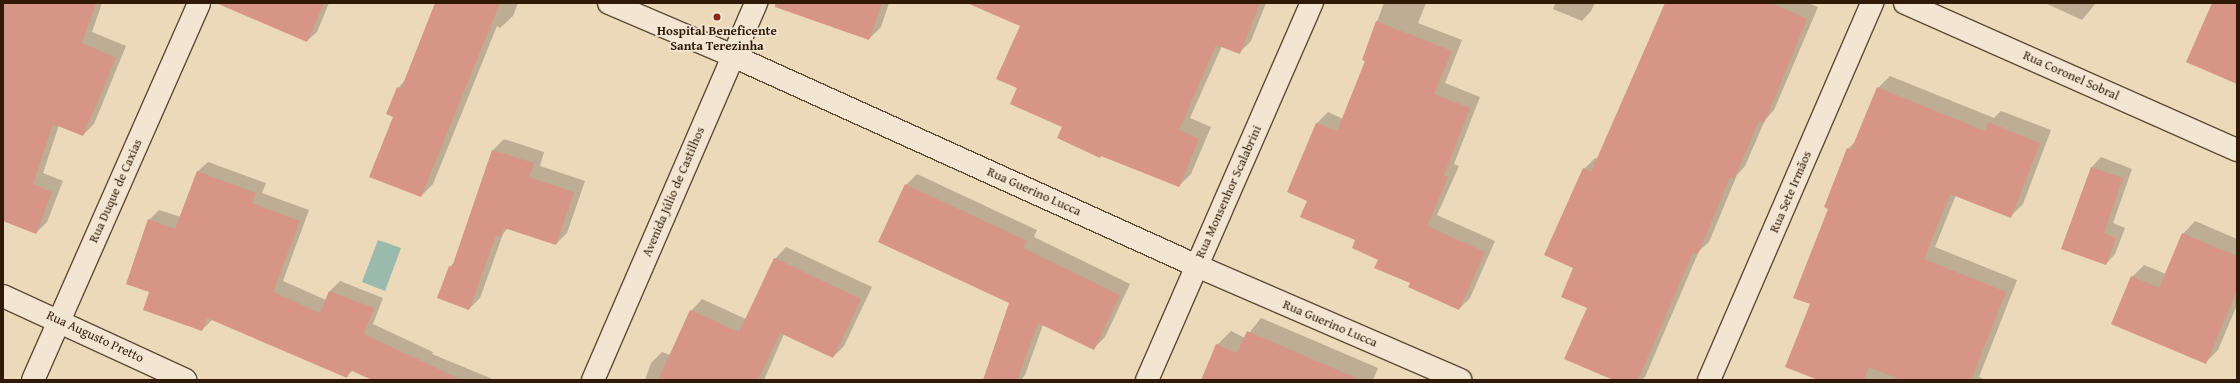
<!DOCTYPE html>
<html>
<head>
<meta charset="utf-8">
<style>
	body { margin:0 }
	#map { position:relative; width:2240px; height:383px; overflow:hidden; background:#ebd9ba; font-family:"Gentium Book Plus",serif }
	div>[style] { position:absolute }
	.water>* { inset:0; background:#99baac }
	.shadow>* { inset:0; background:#0003 }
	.building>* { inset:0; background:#d79586 }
	.roads { filter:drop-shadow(1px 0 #5f4a34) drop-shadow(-1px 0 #5f4a34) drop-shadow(0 1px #5f4a34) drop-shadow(0 -1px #5f4a34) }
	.minor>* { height:22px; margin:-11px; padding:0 11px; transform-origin:11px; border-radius:11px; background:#f2e6d2 }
	.dots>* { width:11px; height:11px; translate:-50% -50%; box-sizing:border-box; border:2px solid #f2e6d2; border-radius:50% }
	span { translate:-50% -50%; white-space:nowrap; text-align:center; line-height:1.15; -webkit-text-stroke:3.5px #f2e6d2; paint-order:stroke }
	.poi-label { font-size:13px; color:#301a07; font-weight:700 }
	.street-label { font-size:13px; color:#301a07 }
	.frame { position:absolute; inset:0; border:4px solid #301a07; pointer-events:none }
</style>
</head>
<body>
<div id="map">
	<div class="water">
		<div style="clip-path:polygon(378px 240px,401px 248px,385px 291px,362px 282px)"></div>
	</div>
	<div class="shadow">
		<div style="clip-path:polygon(3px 3px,102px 3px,92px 32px,126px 46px,94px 124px,83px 135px,59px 125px,43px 173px,63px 181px,47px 222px,36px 233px,3px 220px)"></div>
		<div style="clip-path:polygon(266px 3px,329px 3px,317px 32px,307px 41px)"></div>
		<div style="clip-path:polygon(437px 3px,518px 3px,513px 16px,500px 28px,497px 26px,433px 184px,421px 196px,394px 117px,398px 88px,406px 79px)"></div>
		<div style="clip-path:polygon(804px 3px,889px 3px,881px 27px,869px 39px)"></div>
		<div style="clip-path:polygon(1009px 3px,1266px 3px,1251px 41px,1239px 53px,1222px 46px,1190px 118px,1211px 127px,1191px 174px,1179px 186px,1064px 126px,1018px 87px,1021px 25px)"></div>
		<div style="clip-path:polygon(1384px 3px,1426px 3px,1418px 23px,1462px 40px,1445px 83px,1480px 97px,1454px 164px,1459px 166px,1437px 215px,1495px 241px,1470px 298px,1459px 309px,1411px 282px,1309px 201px,1288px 192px,1317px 123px,1328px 112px,1343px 119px,1366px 60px,1363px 59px)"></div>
		<div style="clip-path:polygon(1553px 3px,1595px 3px,1591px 11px,1582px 21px,1553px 9px,1555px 4px)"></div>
		<div style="clip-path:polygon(1666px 3px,1808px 3px,1818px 7px,1774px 110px,1765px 120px,1745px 166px,1737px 175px,1709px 242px,1699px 251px,1645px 377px,1641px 380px,1615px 380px,1575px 267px,1584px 169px,1595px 158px,1598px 159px)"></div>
		<div style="clip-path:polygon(2045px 3px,2096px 3px,2082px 20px)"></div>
		<div style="clip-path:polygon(1890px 76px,1994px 118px,2001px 111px,2051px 130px,2023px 204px,2011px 216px,1956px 195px,1935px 247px,2017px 280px,1979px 377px,1986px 380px,1821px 380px,1829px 208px,1848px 149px,1856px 141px,1878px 88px)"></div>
		<div style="clip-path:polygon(504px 139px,544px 152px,540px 166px,585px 181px,567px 233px,556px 244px,508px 228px,503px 234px,480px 298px,469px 309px,450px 267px,454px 262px,493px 150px)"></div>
		<div style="clip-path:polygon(2101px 157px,2132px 169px,2113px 223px,2125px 228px,2115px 254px,2106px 264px,2062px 248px,2092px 167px)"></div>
		<div style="clip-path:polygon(208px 162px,266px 183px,262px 193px,309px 210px,283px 281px,326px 300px,330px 291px,340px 281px,383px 298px,373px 324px,433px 352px,432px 354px,495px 380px,373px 380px,353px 370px,347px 376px,213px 319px,202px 330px,150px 292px,149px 220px,159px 210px,181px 217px,197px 172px)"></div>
		<div style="clip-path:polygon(917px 174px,1037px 230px,1034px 237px,1130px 284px,1105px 337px,1094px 348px,1043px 325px,1025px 375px,1021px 380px,997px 380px,1010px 302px,906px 185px)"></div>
		<div style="clip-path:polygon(2195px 221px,2237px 239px,2237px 305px,2218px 350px,2206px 362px,2132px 277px,2144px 265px,2166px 274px,2183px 234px)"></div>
		<div style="clip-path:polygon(786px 247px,872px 287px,844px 346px,833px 357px,784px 334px,764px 380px,645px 380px,651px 363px,662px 352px,670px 355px,691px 311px,702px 299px,746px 319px,775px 259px)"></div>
		<div style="clip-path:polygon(1261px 318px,1378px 368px,1373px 380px,1202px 380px,1217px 345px,1231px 331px,1245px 338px)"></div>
	</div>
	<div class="building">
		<div style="clip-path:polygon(3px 3px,96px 3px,82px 43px,116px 58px,83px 136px,53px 124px,33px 184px,52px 192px,36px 234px,3px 221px)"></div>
		<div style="clip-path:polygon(216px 3px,324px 3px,307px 42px)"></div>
		<div style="clip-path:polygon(435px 3px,500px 3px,421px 197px,369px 177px,393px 117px,386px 114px,397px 87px,401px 89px)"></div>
		<div style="clip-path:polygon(775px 3px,882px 3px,869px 40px,775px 7px)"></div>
		<div style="clip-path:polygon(967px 3px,1260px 3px,1240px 54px,1216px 45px,1179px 130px,1199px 139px,1179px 187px,1101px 156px,1100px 158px,1057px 138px,1062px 127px,1010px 104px,1017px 88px,996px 79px,1020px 26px)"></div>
		<div style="clip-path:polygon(1665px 3px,1771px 3px,1807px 19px,1764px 123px,1759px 121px,1734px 179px,1730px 177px,1698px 254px,1693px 252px,1638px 380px,1613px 380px,1564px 359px,1587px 308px,1561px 297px,1573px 268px,1544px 255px,1583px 168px,1591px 172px)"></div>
		<div style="clip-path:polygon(2212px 3px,2237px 3px,2237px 84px,2186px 62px)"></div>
		<div style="clip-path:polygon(1376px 21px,1452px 51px,1434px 94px,1470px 108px,1444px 175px,1448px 177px,1427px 226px,1485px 252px,1459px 310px,1408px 287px,1410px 283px,1374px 268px,1378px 260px,1352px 248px,1355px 240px,1300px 217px,1307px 201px,1287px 192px,1316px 123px,1337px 131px,1365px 61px,1362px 60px)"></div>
		<div style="clip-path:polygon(1877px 87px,1985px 131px,1988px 122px,2040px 143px,2011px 218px,1950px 194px,1924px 259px,2006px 292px,1971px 380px,1901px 380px,1869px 367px,1864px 380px,1818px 380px,1785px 367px,1810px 304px,1793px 298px,1828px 209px,1824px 207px,1847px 148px,1851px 150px)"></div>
		<div style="clip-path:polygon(492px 150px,534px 163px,529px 177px,574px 192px,556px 245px,504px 228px,501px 237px,496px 236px,469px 310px,437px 298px,449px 266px,452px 267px)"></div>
		<div style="clip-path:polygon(2091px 167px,2123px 178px,2104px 233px,2116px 238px,2106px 265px,2061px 249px)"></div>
		<div style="clip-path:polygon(197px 171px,256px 193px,252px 203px,300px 221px,273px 292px,320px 313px,329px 291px,374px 308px,364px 334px,462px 380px,372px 380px,350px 370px,347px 378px,207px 318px,202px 331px,143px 310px,149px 292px,126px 284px,148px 219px,175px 229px)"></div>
		<div style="clip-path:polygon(905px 184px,1027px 241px,1023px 248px,1120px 295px,1094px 350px,1038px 323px,1017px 380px,983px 380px,1009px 303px,878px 242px)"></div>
		<div style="clip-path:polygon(2182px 233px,2237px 256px,2237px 290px,2206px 364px,2111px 324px,2131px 276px,2159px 288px)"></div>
		<div style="clip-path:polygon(774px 258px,861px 299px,833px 358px,780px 333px,758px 380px,658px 380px,690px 310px,739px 332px)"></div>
		<div style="clip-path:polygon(1247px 331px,1361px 380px,1201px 380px,1216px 344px,1237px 353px)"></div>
	</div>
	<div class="roads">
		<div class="minor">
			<div style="left:609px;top:3px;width:135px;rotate:23.1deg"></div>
			<div style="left:733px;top:56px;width:509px;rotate:24.35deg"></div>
			<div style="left:1197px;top:266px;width:287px;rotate:23.4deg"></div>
			<div style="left:1905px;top:3px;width:363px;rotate:23.9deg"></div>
			<div style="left:3px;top:296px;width:201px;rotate:24.7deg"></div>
			<div style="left:33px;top:380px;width:412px;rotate:-66.2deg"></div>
			<div style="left:593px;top:380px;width:411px;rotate:-66.6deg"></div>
			<div style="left:1147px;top:380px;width:412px;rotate:-66.4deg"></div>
			<div style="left:1709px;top:380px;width:411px;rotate:-66.6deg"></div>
		</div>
	</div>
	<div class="dots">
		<div style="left:717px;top:17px;background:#8f2418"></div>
	</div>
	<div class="poi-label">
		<span style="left:717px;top:39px">Hospital Beneficente<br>Santa Terezinha</span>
	</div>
	<div class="street-label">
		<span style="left:2071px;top:76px;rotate:24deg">Rua Coronel Sobral</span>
		<span style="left:116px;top:191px;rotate:-66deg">Rua Duque de Caxias</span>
		<span style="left:674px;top:192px;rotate:-67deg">Avenida Júlio de Castilhos</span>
		<span style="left:1034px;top:192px;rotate:24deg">Rua Guerino Lucca</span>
		<span style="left:1229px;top:192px;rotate:-66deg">Rua Monsenhor Scalabrini</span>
		<span style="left:1791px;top:192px;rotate:-67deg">Rua Sete Irmãos</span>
		<span style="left:1330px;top:324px;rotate:23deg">Rua Guerino Lucca</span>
		<span style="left:95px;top:337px;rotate:25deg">Rua Augusto Pretto</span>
	</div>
	<div class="frame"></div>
</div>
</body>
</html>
